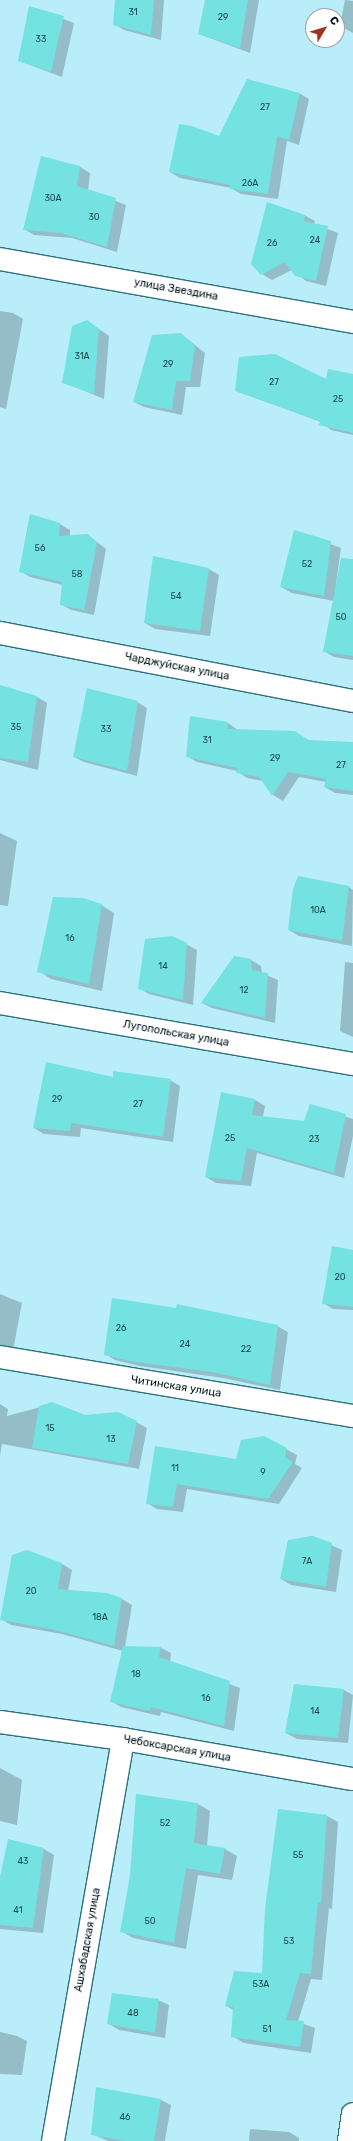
<!DOCTYPE html>
<html>
<head>
<meta charset="utf-8">
<style>
	body { margin:0 }
	#map { position:relative; width:353px; height:2141px; overflow:hidden; background:#b9edfa; font-family:Rubik,sans-serif }
	div>[style] { position:absolute }
	.shadow>* { inset:0; background:#0003 }
	.building>* { inset:0; background:#73e2e0 }
	.roads { filter:drop-shadow(1px 0 #2d707e) drop-shadow(-1px 0 #2d707e) drop-shadow(0 1px #2d707e) drop-shadow(0 -1px #2d707e) }
	.street>* { height:22px; margin:-11px; padding:0 11px; transform-origin:11px; border-radius:11px; background:#fff }
	span { translate:-50% -50%; white-space:nowrap; text-align:center; line-height:1.15; -webkit-text-stroke:4px #fff; paint-order:stroke }
	.number-label { font-size:9px; color:#1d464a }
	.number-label span { -webkit-text-stroke-width:0 }
	.street-label { font-size:11px; color:#001218 }
	.north { position:absolute; left:305px; top:8px; width:40px; height:40px; box-sizing:border-box; background:#fff; border:1px solid #99a0a3; border-radius:50%; rotate:52deg; font-size:11px; font-weight:700; line-height:16px; text-align:center; color:#001218 }
	.north::after { content:''; display:block; margin:auto; width:14px; height:18px; background:#9e351f; clip-path:polygon(50% 0,100% 100%,50% 72%,0 100%) }
</style>
</head>
<body>
<div id="map">
	<div class="shadow">
		<div style="clip-path:polygon(116px 0,164px 0,161px 40px,124px 30px,114px 24px)"></div>
		<div style="clip-path:polygon(206px 0,259px 0,250px 53px,199px 34px)"></div>
		<div style="clip-path:polygon(345px 0,353px 1px,353px 33px,340px 26px)"></div>
		<div style="clip-path:polygon(30px 7px,74px 23px,62px 77px,19px 61px)"></div>
		<div style="clip-path:polygon(299px 93px,309px 99px,299px 145px,287px 141px,278px 199px,241px 194px,231px 188px,180px 178px,170px 172px,220px 137px)"></div>
		<div style="clip-path:polygon(80px 167px,90px 173px,88px 190px,126px 205px,117px 252px,72px 238px,34px 235px,24px 229px)"></div>
		<div style="clip-path:polygon(304px 215px,315px 221px,314px 224px,338px 233px,326px 286px,306px 281px,292px 270px,272px 280px,262px 274px)"></div>
		<div style="clip-path:polygon(0 311px,13px 313px,23px 319px,6px 409px,0 407px)"></div>
		<div style="clip-path:polygon(87px 321px,109px 336px,104px 399px,63px 382px)"></div>
		<div style="clip-path:polygon(181px 334px,205px 353px,200px 387px,186px 387px,182px 415px,144px 407px,134px 402px)"></div>
		<div style="clip-path:polygon(353px 375px,353px 435px,331px 430px,321px 422px,236px 391px)"></div>
		<div style="clip-path:polygon(30px 515px,60px 524px,70px 530px,70px 536px,88px 535px,106px 549px,94px 615px,71px 610px,61px 604px,63px 585px,30px 577px,20px 571px)"></div>
		<div style="clip-path:polygon(295px 531px,341px 548px,336px 584px,353px 584px,353px 660px,334px 657px,324px 651px,334px 601px,292px 593px,281px 587px)"></div>
		<div style="clip-path:polygon(209px 569px,219px 575px,210px 636px,155px 629px,145px 623px)"></div>
		<div style="clip-path:polygon(0 686px,37px 697px,47px 703px,38px 770px,0 760px)"></div>
		<div style="clip-path:polygon(137px 702px,147px 708px,137px 776px,84px 762px,74px 757px)"></div>
		<div style="clip-path:polygon(228px 723px,238px 730px,295px 732px,310px 741px,353px 744px,353px 795px,335px 793px,325px 787px,326px 782px,299px 777px,283px 801px,273px 795px,263px 781px,247px 778px,237px 771px,197px 762px,187px 756px)"></div>
		<div style="clip-path:polygon(0 833px,17px 841px,8px 906px,0 905px)"></div>
		<div style="clip-path:polygon(349px 887px,353px 890px,352px 946px,299px 936px,289px 930px)"></div>
		<div style="clip-path:polygon(101px 905px,114px 913px,102px 991px,51px 979px,39px 971px)"></div>
		<div style="clip-path:polygon(186px 944px,197px 950px,193px 1005px,149px 994px,139px 988px)"></div>
		<div style="clip-path:polygon(251px 960px,261px 966px,262px 973px,278px 980px,275px 1023px,212px 1008px,202px 1003px)"></div>
		<div style="clip-path:polygon(345px 962px,353px 963px,353px 1037px,340px 1031px)"></div>
		<div style="clip-path:polygon(113px 1078px,170px 1080px,180px 1086px,173px 1142px,81px 1128px,80px 1137px,44px 1134px,34px 1128px)"></div>
		<div style="clip-path:polygon(255px 1100px,265px 1106px,263px 1117px,304px 1122px,311px 1106px,353px 1119px,353px 1136px,344px 1178px,257px 1153px,251px 1186px,216px 1183px,206px 1177px)"></div>
		<div style="clip-path:polygon(353px 1251px,353px 1310px,333px 1309px,323px 1303px)"></div>
		<div style="clip-path:polygon(0 1294px,22px 1303px,13px 1350px,0 1347px)"></div>
		<div style="clip-path:polygon(277px 1326px,288px 1332px,280px 1390px,223px 1378px,140px 1366px,115px 1360px,105px 1354px)"></div>
		<div style="clip-path:polygon(0 1404px,8px 1409px,7px 1416px,52px 1404px,84px 1416px,136px 1422px,147px 1428px,139px 1469px,2px 1444px,0 1456px)"></div>
		<div style="clip-path:polygon(264px 1437px,297px 1455px,295px 1464px,302px 1468px,279px 1504px,187px 1489px,183px 1512px,157px 1509px,147px 1503px,156px 1447px,237px 1460px)"></div>
		<div style="clip-path:polygon(311px 1536px,342px 1550px,336px 1592px,291px 1585px,281px 1579px,288px 1541px)"></div>
		<div style="clip-path:polygon(62px 1564px,72px 1570px,68px 1591px,122px 1599px,132px 1605px,125px 1647px,161px 1648px,171px 1653px,170px 1662px,240px 1688px,234px 1731px,161px 1712px,160px 1716px,121px 1707px,111px 1701px,123px 1651px,62px 1634px,11px 1625px,1px 1619px)"></div>
		<div style="clip-path:polygon(295px 1685px,344px 1690px,353px 1695px,348px 1743px,297px 1739px,286px 1733px)"></div>
		<div style="clip-path:polygon(0 1768px,22px 1780px,17px 1825px,0 1821px)"></div>
		<div style="clip-path:polygon(198px 1804px,210px 1811px,207px 1846px,225px 1849px,237px 1856px,232px 1880px,198px 1875px,186px 1949px,133px 1938px,121px 1931px)"></div>
		<div style="clip-path:polygon(279px 1811px,327px 1816px,338px 1822px,332px 1909px,329px 1908px,322px 1980px,311px 1979px,298px 2022px,315px 2028px,311px 2053px,244px 2043px,232px 2036px,234px 2010px,226px 2006px,263px 1975px)"></div>
		<div style="clip-path:polygon(44px 1849px,54px 1855px,43px 1933px,0 1929px,0 1882px)"></div>
		<div style="clip-path:polygon(158px 2000px,169px 2005px,165px 2038px,119px 2030px,109px 2024px)"></div>
		<div style="clip-path:polygon(0 2032px,17px 2036px,27px 2041px,22px 2075px,0 2074px)"></div>
		<div style="clip-path:polygon(161px 2100px,171px 2105px,165px 2141px,108px 2141px,92px 2134px)"></div>
		<div style="clip-path:polygon(250px 2129px,289px 2132px,299px 2138px,299px 2141px,249px 2141px)"></div>
	</div>
	<div class="building">
		<div style="clip-path:polygon(115px 0,154px 0,151px 35px,113px 25px)"></div>
		<div style="clip-path:polygon(205px 0,248px 0,240px 48px,198px 34px)"></div>
		<div style="clip-path:polygon(29px 6px,64px 16px,51px 72px,18px 61px)"></div>
		<div style="clip-path:polygon(247px 79px,300px 93px,289px 140px,277px 136px,268px 194px,230px 189px,230px 185px,169px 172px,179px 124px,192px 126px,219px 136px)"></div>
		<div style="clip-path:polygon(41px 156px,80px 166px,77px 186px,116px 198px,107px 247px,61px 233px,23px 230px)"></div>
		<div style="clip-path:polygon(267px 202px,305px 215px,304px 221px,328px 226px,316px 281px,295px 276px,285px 262px,261px 275px,251px 264px)"></div>
		<div style="clip-path:polygon(87px 320px,99px 329px,94px 394px,62px 383px,72px 326px)"></div>
		<div style="clip-path:polygon(181px 333px,195px 346px,190px 381px,176px 381px,172px 410px,133px 402px,152px 335px)"></div>
		<div style="clip-path:polygon(275px 354px,326px 379px,328px 369px,353px 374px,353px 433px,319px 425px,320px 421px,235px 391px,239px 357px)"></div>
		<div style="clip-path:polygon(30px 514px,60px 523px,59px 536px,88px 534px,97px 543px,84px 610px,60px 605px,62px 582px,19px 572px)"></div>
		<div style="clip-path:polygon(294px 530px,331px 541px,324px 596px,280px 587px)"></div>
		<div style="clip-path:polygon(153px 556px,209px 568px,200px 631px,144px 623px)"></div>
		<div style="clip-path:polygon(341px 558px,353px 559px,353px 656px,323px 652px)"></div>
		<div style="clip-path:polygon(0 685px,37px 696px,28px 762px,0 758px)"></div>
		<div style="clip-path:polygon(87px 688px,138px 701px,127px 771px,73px 757px)"></div>
		<div style="clip-path:polygon(190px 716px,228px 722px,227px 729px,295px 731px,308px 740px,353px 742px,353px 791px,324px 787px,326px 779px,288px 772px,272px 796px,259px 777px,236px 773px,237px 768px,186px 757px)"></div>
		<div style="clip-path:polygon(298px 876px,349px 886px,342px 941px,288px 930px,293px 889px)"></div>
		<div style="clip-path:polygon(53px 897px,83px 898px,102px 904px,89px 984px,37px 972px)"></div>
		<div style="clip-path:polygon(172px 936px,187px 943px,183px 1000px,138px 989px,145px 939px)"></div>
		<div style="clip-path:polygon(234px 956px,251px 959px,252px 970px,268px 973px,265px 1018px,201px 1003px)"></div>
		<div style="clip-path:polygon(46px 1062px,113px 1077px,113px 1071px,171px 1079px,163px 1137px,71px 1123px,70px 1131px,33px 1128px)"></div>
		<div style="clip-path:polygon(221px 1092px,255px 1099px,252px 1115px,304px 1121px,310px 1104px,346px 1114px,334px 1173px,247px 1148px,241px 1181px,205px 1177px)"></div>
		<div style="clip-path:polygon(332px 1246px,353px 1250px,353px 1307px,322px 1304px)"></div>
		<div style="clip-path:polygon(112px 1298px,176px 1308px,177px 1304px,278px 1325px,270px 1385px,212px 1372px,129px 1361px,104px 1355px)"></div>
		<div style="clip-path:polygon(52px 1402px,85px 1415px,118px 1412px,137px 1421px,128px 1464px,32px 1448px,39px 1406px)"></div>
		<div style="clip-path:polygon(264px 1436px,287px 1448px,285px 1457px,293px 1462px,268px 1499px,177px 1484px,173px 1507px,146px 1504px,155px 1446px,236px 1459px,241px 1440px)"></div>
		<div style="clip-path:polygon(313px 1536px,332px 1543px,326px 1587px,280px 1579px,288px 1540px)"></div>
		<div style="clip-path:polygon(27px 1550px,62px 1563px,58px 1589px,107px 1593px,122px 1598px,114px 1646px,51px 1629px,0 1620px,12px 1555px)"></div>
		<div style="clip-path:polygon(123px 1646px,161px 1647px,159px 1657px,230px 1681px,224px 1726px,151px 1707px,150px 1711px,110px 1702px)"></div>
		<div style="clip-path:polygon(294px 1684px,344px 1689px,338px 1738px,285px 1733px)"></div>
		<div style="clip-path:polygon(136px 1794px,198px 1803px,194px 1843px,225px 1848px,220px 1874px,186px 1868px,174px 1943px,120px 1932px,130px 1875px)"></div>
		<div style="clip-path:polygon(278px 1809px,327px 1815px,321px 1903px,318px 1902px,311px 1974px,300px 1973px,286px 2020px,304px 2021px,300px 2047px,231px 2037px,233px 2007px,225px 2006px,234px 1971px,262px 1973px,265px 1909px)"></div>
		<div style="clip-path:polygon(8px 1839px,44px 1848px,33px 1928px,0 1925px,0 1877px)"></div>
		<div style="clip-path:polygon(112px 1993px,159px 1999px,155px 2033px,107px 2024px)"></div>
		<div style="clip-path:polygon(96px 2087px,161px 2099px,154px 2141px,125px 2141px,91px 2135px)"></div>
	</div>
	<div class="roads">
		<div class="street">
			<div style="left:0;top:259px;width:359px;rotate:10.1deg"></div>
			<div style="left:0;top:633px;width:359px;rotate:10.9deg"></div>
			<div style="left:0;top:1003px;width:358px;rotate:9.8deg"></div>
			<div style="left:0;top:1357px;width:358px;rotate:9.5deg"></div>
			<div style="left:0;top:1722px;width:124px;rotate:7.9deg"></div>
			<div style="left:123px;top:1739px;width:233px;rotate:9.9deg"></div>
			<div style="left:53px;top:2141px;width:408px;rotate:-80.1deg"></div>
			<div style="left:349px;top:2141px;width:27px;rotate:-82deg"></div>
		</div>
	</div>
	<div class="number-label">
		<span style="left:133px;top:12px">31</span>
		<span style="left:223px;top:17px">29</span>
		<span style="left:41px;top:39px">33</span>
		<span style="left:265px;top:107px">27</span>
		<span style="left:250px;top:183px">26А</span>
		<span style="left:53px;top:198px">30А</span>
		<span style="left:94px;top:217px">30</span>
		<span style="left:315px;top:240px">24</span>
		<span style="left:272px;top:243px">26</span>
		<span style="left:82px;top:356px">31А</span>
		<span style="left:168px;top:364px">29</span>
		<span style="left:274px;top:382px">27</span>
		<span style="left:338px;top:399px">25</span>
		<span style="left:40px;top:548px">56</span>
		<span style="left:307px;top:564px">52</span>
		<span style="left:77px;top:574px">58</span>
		<span style="left:176px;top:596px">54</span>
		<span style="left:341px;top:617px">50</span>
		<span style="left:16px;top:727px">35</span>
		<span style="left:106px;top:729px">33</span>
		<span style="left:207px;top:740px">31</span>
		<span style="left:275px;top:758px">29</span>
		<span style="left:341px;top:765px">27</span>
		<span style="left:318px;top:910px">10А</span>
		<span style="left:70px;top:938px">16</span>
		<span style="left:163px;top:966px">14</span>
		<span style="left:244px;top:990px">12</span>
		<span style="left:57px;top:1099px">29</span>
		<span style="left:138px;top:1104px">27</span>
		<span style="left:230px;top:1138px">25</span>
		<span style="left:314px;top:1139px">23</span>
		<span style="left:340px;top:1277px">20</span>
		<span style="left:121px;top:1328px">26</span>
		<span style="left:185px;top:1344px">24</span>
		<span style="left:246px;top:1349px">22</span>
		<span style="left:50px;top:1428px">15</span>
		<span style="left:111px;top:1439px">13</span>
		<span style="left:175px;top:1468px">11</span>
		<span style="left:263px;top:1472px">9</span>
		<span style="left:307px;top:1561px">7А</span>
		<span style="left:31px;top:1591px">20</span>
		<span style="left:100px;top:1617px">18А</span>
		<span style="left:136px;top:1674px">18</span>
		<span style="left:206px;top:1698px">16</span>
		<span style="left:315px;top:1711px">14</span>
		<span style="left:165px;top:1823px">52</span>
		<span style="left:298px;top:1855px">55</span>
		<span style="left:23px;top:1861px">43</span>
		<span style="left:18px;top:1910px">41</span>
		<span style="left:150px;top:1921px">50</span>
		<span style="left:289px;top:1941px">53</span>
		<span style="left:261px;top:1984px">53А</span>
		<span style="left:133px;top:2013px">48</span>
		<span style="left:267px;top:2029px">51</span>
		<span style="left:125px;top:2117px">46</span>
	</div>
	<div class="street-label">
		<span style="left:176px;top:290px;rotate:10deg">улица Звездина</span>
		<span style="left:177px;top:667px;rotate:11deg">Чарджуйская улица</span>
		<span style="left:176px;top:1034px;rotate:10deg">Лугопольская улица</span>
		<span style="left:176px;top:1387px;rotate:9deg">Читинская улица</span>
		<span style="left:177px;top:1749px;rotate:10deg">Чебоксарская улица</span>
		<span style="left:88px;top:1940px;rotate:-80deg">Ашхабадская улица</span>
	</div>
	<div class="north">С</div>
</div>
</body>
</html>
